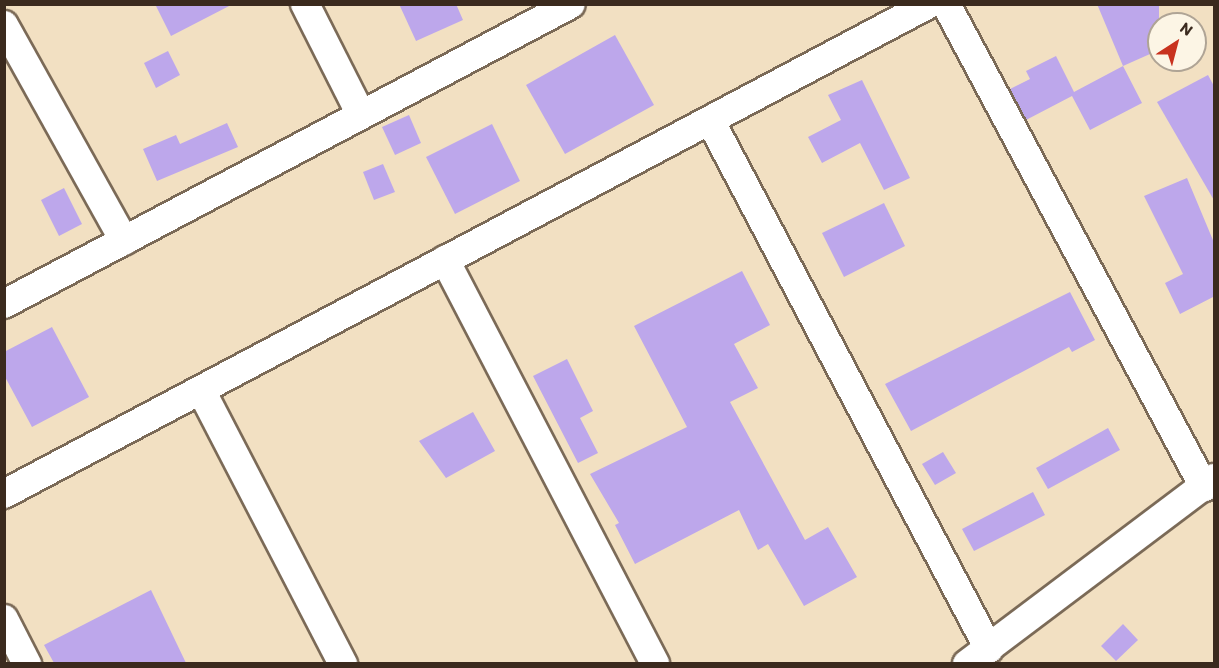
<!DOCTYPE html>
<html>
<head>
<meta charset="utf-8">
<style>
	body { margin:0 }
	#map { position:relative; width:1219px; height:668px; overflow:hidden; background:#f2e0c2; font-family:Itim,sans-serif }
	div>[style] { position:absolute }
	.building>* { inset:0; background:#bda7eb }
	.roads { filter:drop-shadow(2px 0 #7b6a57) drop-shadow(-2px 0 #7b6a57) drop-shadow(0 2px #7b6a57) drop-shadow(0 -2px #7b6a57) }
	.minor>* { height:28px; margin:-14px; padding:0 14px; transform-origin:14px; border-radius:14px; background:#fff }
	span { translate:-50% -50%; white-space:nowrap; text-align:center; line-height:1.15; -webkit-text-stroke:5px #fcf5e5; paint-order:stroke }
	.frame { position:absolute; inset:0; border:6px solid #3b2a1e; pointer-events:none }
	.north { position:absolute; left:1147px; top:12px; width:60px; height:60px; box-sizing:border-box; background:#fcf5e5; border:2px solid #afa495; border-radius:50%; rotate:36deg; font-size:16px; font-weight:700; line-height:24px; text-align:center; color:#3b2a1e }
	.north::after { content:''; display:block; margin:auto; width:21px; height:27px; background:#c8321e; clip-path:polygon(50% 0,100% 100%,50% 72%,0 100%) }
</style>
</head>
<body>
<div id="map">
	<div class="building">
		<div style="clip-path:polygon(155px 4px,233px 4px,171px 36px)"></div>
		<div style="clip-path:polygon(399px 4px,456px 4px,463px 20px,416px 41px)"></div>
		<div style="clip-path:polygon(1097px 4px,1159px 4px,1159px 50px,1123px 66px)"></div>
		<div style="clip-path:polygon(615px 35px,654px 105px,565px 154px,526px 85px)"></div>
		<div style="clip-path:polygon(168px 51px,180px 75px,156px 88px,144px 63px)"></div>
		<div style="clip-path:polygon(1056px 56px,1074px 92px,1123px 66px,1142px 103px,1090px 130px,1072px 96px,1026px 120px,1010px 89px,1030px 79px,1026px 71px)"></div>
		<div style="clip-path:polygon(1208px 75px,1215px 88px,1215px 202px,1157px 102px)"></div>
		<div style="clip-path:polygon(862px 80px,910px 178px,884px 190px,860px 143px,822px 163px,808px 137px,841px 120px,828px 95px)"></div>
		<div style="clip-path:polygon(409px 115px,421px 143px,395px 155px,382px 127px)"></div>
		<div style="clip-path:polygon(227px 123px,238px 147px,157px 181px,143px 149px,176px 135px,180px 144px)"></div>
		<div style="clip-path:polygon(492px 124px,520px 181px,455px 214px,426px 157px)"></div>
		<div style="clip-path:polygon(383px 164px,395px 192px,374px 200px,363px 172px)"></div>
		<div style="clip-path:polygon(1187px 178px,1215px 245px,1215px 296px,1180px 314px,1165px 283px,1183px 274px,1144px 196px)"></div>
		<div style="clip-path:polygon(64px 188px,82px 224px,59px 236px,41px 200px)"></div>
		<div style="clip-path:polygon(884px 203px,905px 246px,844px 277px,822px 233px)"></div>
		<div style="clip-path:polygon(742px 271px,770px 325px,734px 344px,758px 388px,730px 402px,805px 540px,828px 527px,857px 577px,804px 606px,768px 544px,758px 550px,739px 510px,635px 564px,615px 525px,619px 523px,590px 474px,687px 427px,634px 326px)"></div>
		<div style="clip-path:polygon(1070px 292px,1095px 340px,1072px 352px,1069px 347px,911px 431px,885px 384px)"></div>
		<div style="clip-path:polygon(52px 327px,89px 397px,32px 427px,4px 375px,4px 352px)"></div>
		<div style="clip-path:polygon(567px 359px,593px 411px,580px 418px,598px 453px,578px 463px,533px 376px)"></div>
		<div style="clip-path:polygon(473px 412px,495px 451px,446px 478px,419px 441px)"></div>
		<div style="clip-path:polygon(1108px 428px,1120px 450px,1048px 489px,1036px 468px)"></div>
		<div style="clip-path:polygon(943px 452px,956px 473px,935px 485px,922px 464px)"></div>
		<div style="clip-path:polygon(1033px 492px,1045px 515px,974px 551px,962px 529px)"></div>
		<div style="clip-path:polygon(151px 590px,186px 663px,54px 663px,44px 645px)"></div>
		<div style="clip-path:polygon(1123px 624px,1138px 640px,1116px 661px,1101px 646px)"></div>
	</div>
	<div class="roads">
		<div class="minor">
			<div style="left:305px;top:4px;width:124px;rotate:63.2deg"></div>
			<div style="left:946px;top:4px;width:548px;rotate:61.89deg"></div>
			<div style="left:4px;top:25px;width:247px;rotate:60.9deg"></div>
			<div style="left:710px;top:120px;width:598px;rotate:62.19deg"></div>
			<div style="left:445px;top:260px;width:455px;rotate:62.5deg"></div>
			<div style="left:4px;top:304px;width:641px;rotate:-27.88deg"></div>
			<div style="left:201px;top:390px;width:309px;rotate:62.6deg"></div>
			<div style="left:4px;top:494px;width:1047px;rotate:-27.91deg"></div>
			<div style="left:4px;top:619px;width:51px;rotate:62.9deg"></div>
			<div style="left:967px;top:664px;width:309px;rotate:-37deg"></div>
		</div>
	</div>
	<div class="frame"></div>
	<div class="north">N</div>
</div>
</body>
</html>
